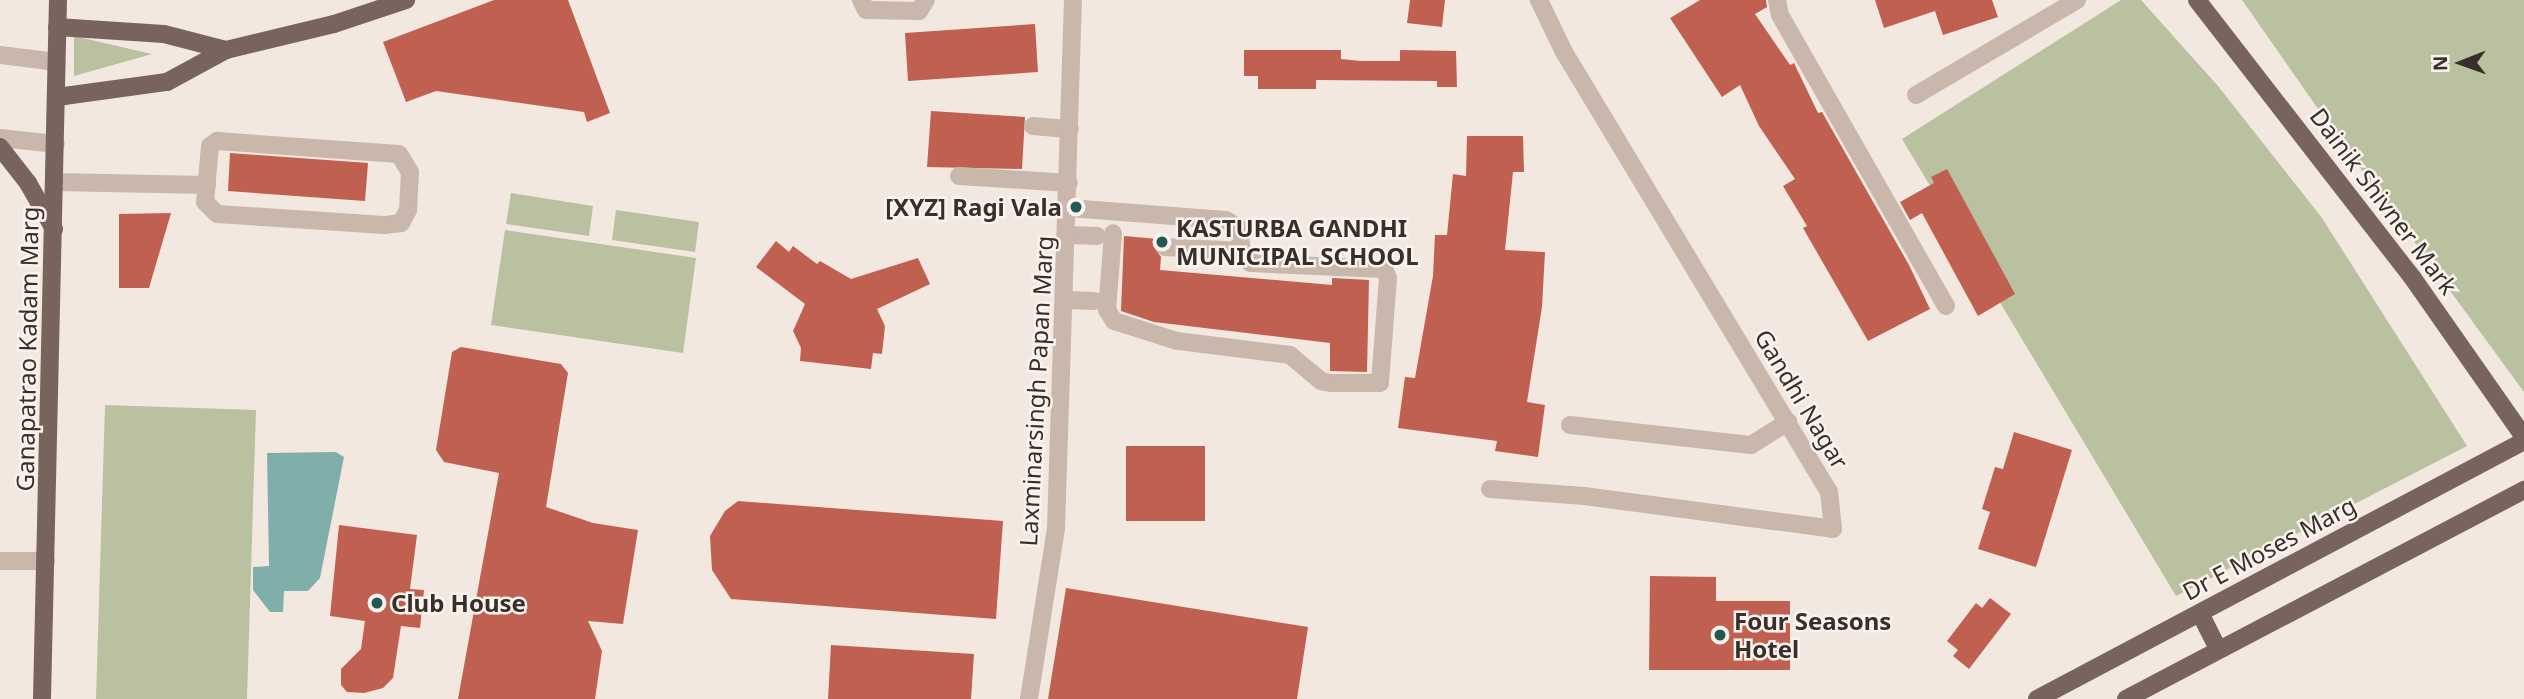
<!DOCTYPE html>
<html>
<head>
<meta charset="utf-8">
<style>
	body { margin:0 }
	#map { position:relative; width:2524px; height:699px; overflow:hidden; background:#f2e8e0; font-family:"Noto Sans",sans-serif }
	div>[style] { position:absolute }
	.green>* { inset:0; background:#b9c1a0 }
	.water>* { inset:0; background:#80aeab }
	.building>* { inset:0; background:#c06050 }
	.minor>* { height:18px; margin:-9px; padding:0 9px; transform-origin:9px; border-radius:9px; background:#cab7ac }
	.major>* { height:18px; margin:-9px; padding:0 9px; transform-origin:9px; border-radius:9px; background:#79635d }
	.dots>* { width:19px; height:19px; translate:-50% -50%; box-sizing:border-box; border:4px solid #faf2ec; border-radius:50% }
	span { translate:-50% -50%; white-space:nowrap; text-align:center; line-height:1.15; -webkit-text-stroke:5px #faf2ec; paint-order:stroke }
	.street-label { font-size:24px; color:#382e2b }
	.poi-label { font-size:24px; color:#382e2b; font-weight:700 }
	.right { translate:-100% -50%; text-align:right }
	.left { translate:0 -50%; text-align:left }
	.north { position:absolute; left:2426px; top:28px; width:70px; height:70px; -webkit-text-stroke:5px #faf2ec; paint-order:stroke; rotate:269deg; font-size:19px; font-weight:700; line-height:28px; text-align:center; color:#382e2b }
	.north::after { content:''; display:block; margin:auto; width:24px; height:32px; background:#382e2b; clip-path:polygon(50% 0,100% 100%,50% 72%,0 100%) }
</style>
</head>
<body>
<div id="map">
	<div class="green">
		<div style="clip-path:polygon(2121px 0,2141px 0,2218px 86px,2322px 218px,2467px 446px,2176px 596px,1902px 139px)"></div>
		<div style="clip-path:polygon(2242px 0,2524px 0,2524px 392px,2337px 136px)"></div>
		<div style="clip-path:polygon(74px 36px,152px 54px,74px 76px)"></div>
		<div style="clip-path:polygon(511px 193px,593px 206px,589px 236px,506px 224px)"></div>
		<div style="clip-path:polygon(616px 210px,699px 222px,695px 252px,612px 240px)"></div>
		<div style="clip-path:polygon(505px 230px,696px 258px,683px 353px,491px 325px)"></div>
		<div style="clip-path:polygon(105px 405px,256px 410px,247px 699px,96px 699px)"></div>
	</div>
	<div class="water">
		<div style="clip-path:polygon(336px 452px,344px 457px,320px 578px,308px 591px,284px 591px,283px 612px,270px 612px,253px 590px,253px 567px,269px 566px,267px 453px)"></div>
	</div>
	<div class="building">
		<div style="clip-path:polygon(494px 0,568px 0,610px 113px,587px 122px,584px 112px,436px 91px,406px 102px,383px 42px)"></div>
		<div style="clip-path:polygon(1410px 0,1445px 0,1442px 27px,1407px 23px)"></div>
		<div style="clip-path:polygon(1700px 0,1766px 0,1767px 7px,1755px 14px,1790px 65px,1794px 63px,1818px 113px,1822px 112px,1909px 265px,1930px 309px,1868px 341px,1803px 228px,1807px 226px,1783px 186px,1795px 179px,1759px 126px,1740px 85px,1722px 97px,1670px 18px)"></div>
		<div style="clip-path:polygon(1875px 0,1992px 0,1998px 17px,1943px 35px,1935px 11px,1884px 28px)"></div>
		<div style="clip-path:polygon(1035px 24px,1038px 72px,908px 81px,905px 33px)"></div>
		<div style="clip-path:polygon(1244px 50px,1341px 50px,1341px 59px,1361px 61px,1400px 61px,1400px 50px,1456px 51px,1457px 87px,1437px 87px,1437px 81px,1316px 80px,1316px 89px,1258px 89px,1258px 76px,1244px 76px)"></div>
		<div style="clip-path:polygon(931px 111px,1025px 117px,1022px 169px,927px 167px)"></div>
		<div style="clip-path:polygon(1467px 136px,1523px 136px,1524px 172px,1513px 172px,1505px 250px,1545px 252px,1542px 307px,1527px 402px,1545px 405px,1538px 457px,1495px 451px,1497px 441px,1398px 428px,1405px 377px,1415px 378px,1433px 276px,1435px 235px,1447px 235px,1453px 174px,1466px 176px)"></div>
		<div style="clip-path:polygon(230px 153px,368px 163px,365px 201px,228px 191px)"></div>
		<div style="clip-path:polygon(1947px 169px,2015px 294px,1978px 316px,1922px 213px,1910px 220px,1900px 202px,1934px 183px,1931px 177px)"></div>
		<div style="clip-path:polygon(171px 213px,149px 288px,119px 288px,119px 214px)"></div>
		<div style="clip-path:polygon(1124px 236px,1158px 239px,1154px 247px,1161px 257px,1160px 270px,1332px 285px,1332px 278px,1369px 280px,1367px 372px,1330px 371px,1330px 343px,1154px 322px,1121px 311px)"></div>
		<div style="clip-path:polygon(776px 241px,789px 252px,793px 246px,817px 264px,820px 261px,851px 279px,918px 258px,930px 284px,877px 309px,885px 326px,882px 354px,873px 353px,871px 369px,800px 361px,801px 348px,793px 331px,805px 304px,756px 267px)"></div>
		<div style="clip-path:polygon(461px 347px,561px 364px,568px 373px,546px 507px,593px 523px,638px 530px,623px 624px,588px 621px,602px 651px,595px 699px,458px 699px,499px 473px,444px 462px,436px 450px,452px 352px)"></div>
		<div style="clip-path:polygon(2014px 432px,2072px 450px,2036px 567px,1978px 549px,1990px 512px,1982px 509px,1995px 467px,2003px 469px)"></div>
		<div style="clip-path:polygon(1126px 446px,1205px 446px,1205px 521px,1126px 521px)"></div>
		<div style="clip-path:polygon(738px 501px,1003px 521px,996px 619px,731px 599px,712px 570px,710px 536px,725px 511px)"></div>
		<div style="clip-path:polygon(339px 525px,417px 535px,410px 589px,424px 590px,420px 628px,401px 626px,393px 678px,383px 688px,364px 693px,347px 692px,341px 685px,341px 669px,361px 649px,365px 621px,330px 616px)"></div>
		<div style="clip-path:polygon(1650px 576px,1716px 577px,1716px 601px,1790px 601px,1790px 670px,1649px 670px)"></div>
		<div style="clip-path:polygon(1066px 588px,1308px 627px,1297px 699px,1048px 699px)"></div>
		<div style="clip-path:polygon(1990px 598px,2011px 614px,1969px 669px,1953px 656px,1958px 650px,1947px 641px,1976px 603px,1982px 608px)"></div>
		<div style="clip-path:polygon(831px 645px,974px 654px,971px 699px,828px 699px)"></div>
	</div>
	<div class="minor">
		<div style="left:861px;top:0;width:11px;rotate:63deg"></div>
		<div style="left:866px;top:10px;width:53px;rotate:1.1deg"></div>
		<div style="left:919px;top:11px;width:13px;rotate:-58deg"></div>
		<div style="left:1777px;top:0;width:15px;rotate:79deg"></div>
		<div style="left:1780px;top:15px;width:335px;rotate:60.3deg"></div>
		<div style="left:0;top:55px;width:57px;rotate:7deg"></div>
		<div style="left:1916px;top:95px;width:187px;rotate:-30.5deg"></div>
		<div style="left:1033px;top:126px;width:37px;rotate:5deg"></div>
		<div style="left:0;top:138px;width:56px;rotate:6.1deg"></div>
		<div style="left:217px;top:141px;width:182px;rotate:4.1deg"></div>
		<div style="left:399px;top:154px;width:21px;rotate:59deg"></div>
		<div style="left:410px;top:172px;width:38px;rotate:93deg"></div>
		<div style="left:408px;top:210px;width:15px;rotate:118deg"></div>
		<div style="left:401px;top:223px;width:17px;rotate:173deg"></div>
		<div style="left:384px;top:225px;width:167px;rotate:-176.2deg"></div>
		<div style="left:217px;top:214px;width:17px;rotate:-135deg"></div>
		<div style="left:205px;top:202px;width:56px;rotate:-84.9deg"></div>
		<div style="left:210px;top:146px;width:9px;rotate:-36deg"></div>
		<div style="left:959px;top:176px;width:110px;rotate:3.6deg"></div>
		<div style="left:55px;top:182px;width:152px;rotate:1.1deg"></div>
		<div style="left:1069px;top:208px;width:157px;rotate:4.4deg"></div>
		<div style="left:1226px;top:220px;width:15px;rotate:32deg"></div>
		<div style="left:1239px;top:228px;width:23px;rotate:83deg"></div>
		<div style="left:1242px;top:251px;width:14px;rotate:56deg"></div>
		<div style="left:1250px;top:263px;width:134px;rotate:2.6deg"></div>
		<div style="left:1384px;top:269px;width:10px;rotate:66deg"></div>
		<div style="left:1388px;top:278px;width:105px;rotate:94.4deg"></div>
		<div style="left:1380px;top:383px;width:49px;rotate:180deg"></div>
		<div style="left:1331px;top:383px;width:10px;rotate:-169deg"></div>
		<div style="left:1321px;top:381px;width:40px;rotate:-140deg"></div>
		<div style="left:1290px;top:355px;width:114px;rotate:-172.9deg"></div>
		<div style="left:1177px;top:341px;width:66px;rotate:-162.4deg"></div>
		<div style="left:1114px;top:321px;width:13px;rotate:-122deg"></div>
		<div style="left:1107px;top:310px;width:77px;rotate:-85.5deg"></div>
		<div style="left:1068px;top:235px;width:29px;rotate:2deg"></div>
		<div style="left:1165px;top:247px;width:77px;rotate:3deg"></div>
		<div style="left:1066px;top:300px;width:28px;rotate:2deg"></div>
		<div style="left:1570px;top:425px;width:182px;rotate:6.3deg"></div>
		<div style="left:1751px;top:445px;width:44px;rotate:-31.9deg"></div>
		<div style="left:1490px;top:489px;width:94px;rotate:4.3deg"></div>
		<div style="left:1584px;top:496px;width:251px;rotate:7.5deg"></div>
		<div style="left:1833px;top:529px;width:37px;rotate:-96deg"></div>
		<div style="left:1829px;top:492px;width:514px;rotate:-121.06deg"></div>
		<div style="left:1564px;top:52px;width:58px;rotate:-115.7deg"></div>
		<div style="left:0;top:561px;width:46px"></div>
		<div style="left:1029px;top:699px;width:173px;rotate:-81deg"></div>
		<div style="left:1056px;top:528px;width:528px;rotate:-88.16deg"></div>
	</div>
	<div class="major">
		<div style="left:2197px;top:0;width:351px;rotate:52.2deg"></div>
		<div style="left:2412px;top:277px;width:195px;rotate:55deg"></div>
		<div style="left:57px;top:27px;width:107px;rotate:3.7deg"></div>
		<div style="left:164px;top:34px;width:64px;rotate:14.5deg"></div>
		<div style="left:57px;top:97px;width:111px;rotate:-7.8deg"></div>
		<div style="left:167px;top:82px;width:67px;rotate:-28.5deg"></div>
		<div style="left:226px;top:50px;width:111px;rotate:-13.5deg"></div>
		<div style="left:334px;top:24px;width:76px;rotate:-18.4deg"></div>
		<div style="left:0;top:147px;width:46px;rotate:52.1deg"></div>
		<div style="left:28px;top:183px;width:53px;rotate:60.5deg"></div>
		<div style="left:2200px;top:613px;width:40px;rotate:63.4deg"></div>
		<div style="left:42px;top:699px;width:699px;rotate:-88.69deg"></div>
		<div style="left:2037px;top:699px;width:551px;rotate:-27.91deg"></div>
		<div style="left:2126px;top:699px;width:450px;rotate:-27.7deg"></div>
	</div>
	<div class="dots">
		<div style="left:1076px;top:207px;background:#225856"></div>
		<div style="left:1162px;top:242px;background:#225856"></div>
		<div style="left:377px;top:603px;background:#225856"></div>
		<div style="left:1720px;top:635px;background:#225856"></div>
	</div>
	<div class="street-label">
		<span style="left:2384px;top:201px;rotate:53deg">Dainik Shivner Mark</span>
		<span style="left:27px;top:349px;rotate:-89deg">Ganapatrao Kadam Marg</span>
		<span style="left:1036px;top:391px;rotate:-87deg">Laxminarsingh Papan Marg</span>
		<span style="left:1802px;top:399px;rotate:59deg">Gandhi Nagar</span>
		<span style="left:2269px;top:548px;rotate:-28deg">Dr E Moses Marg</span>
	</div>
	<div class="poi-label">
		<span class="right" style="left:1062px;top:207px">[XYZ] Ragi Vala</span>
		<span class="left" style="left:1176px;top:242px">KASTURBA GANDHI<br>MUNICIPAL SCHOOL</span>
		<span class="left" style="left:391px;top:603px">Club House</span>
		<span class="left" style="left:1734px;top:635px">Four Seasons<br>Hotel</span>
	</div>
	<div class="north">N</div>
</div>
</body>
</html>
